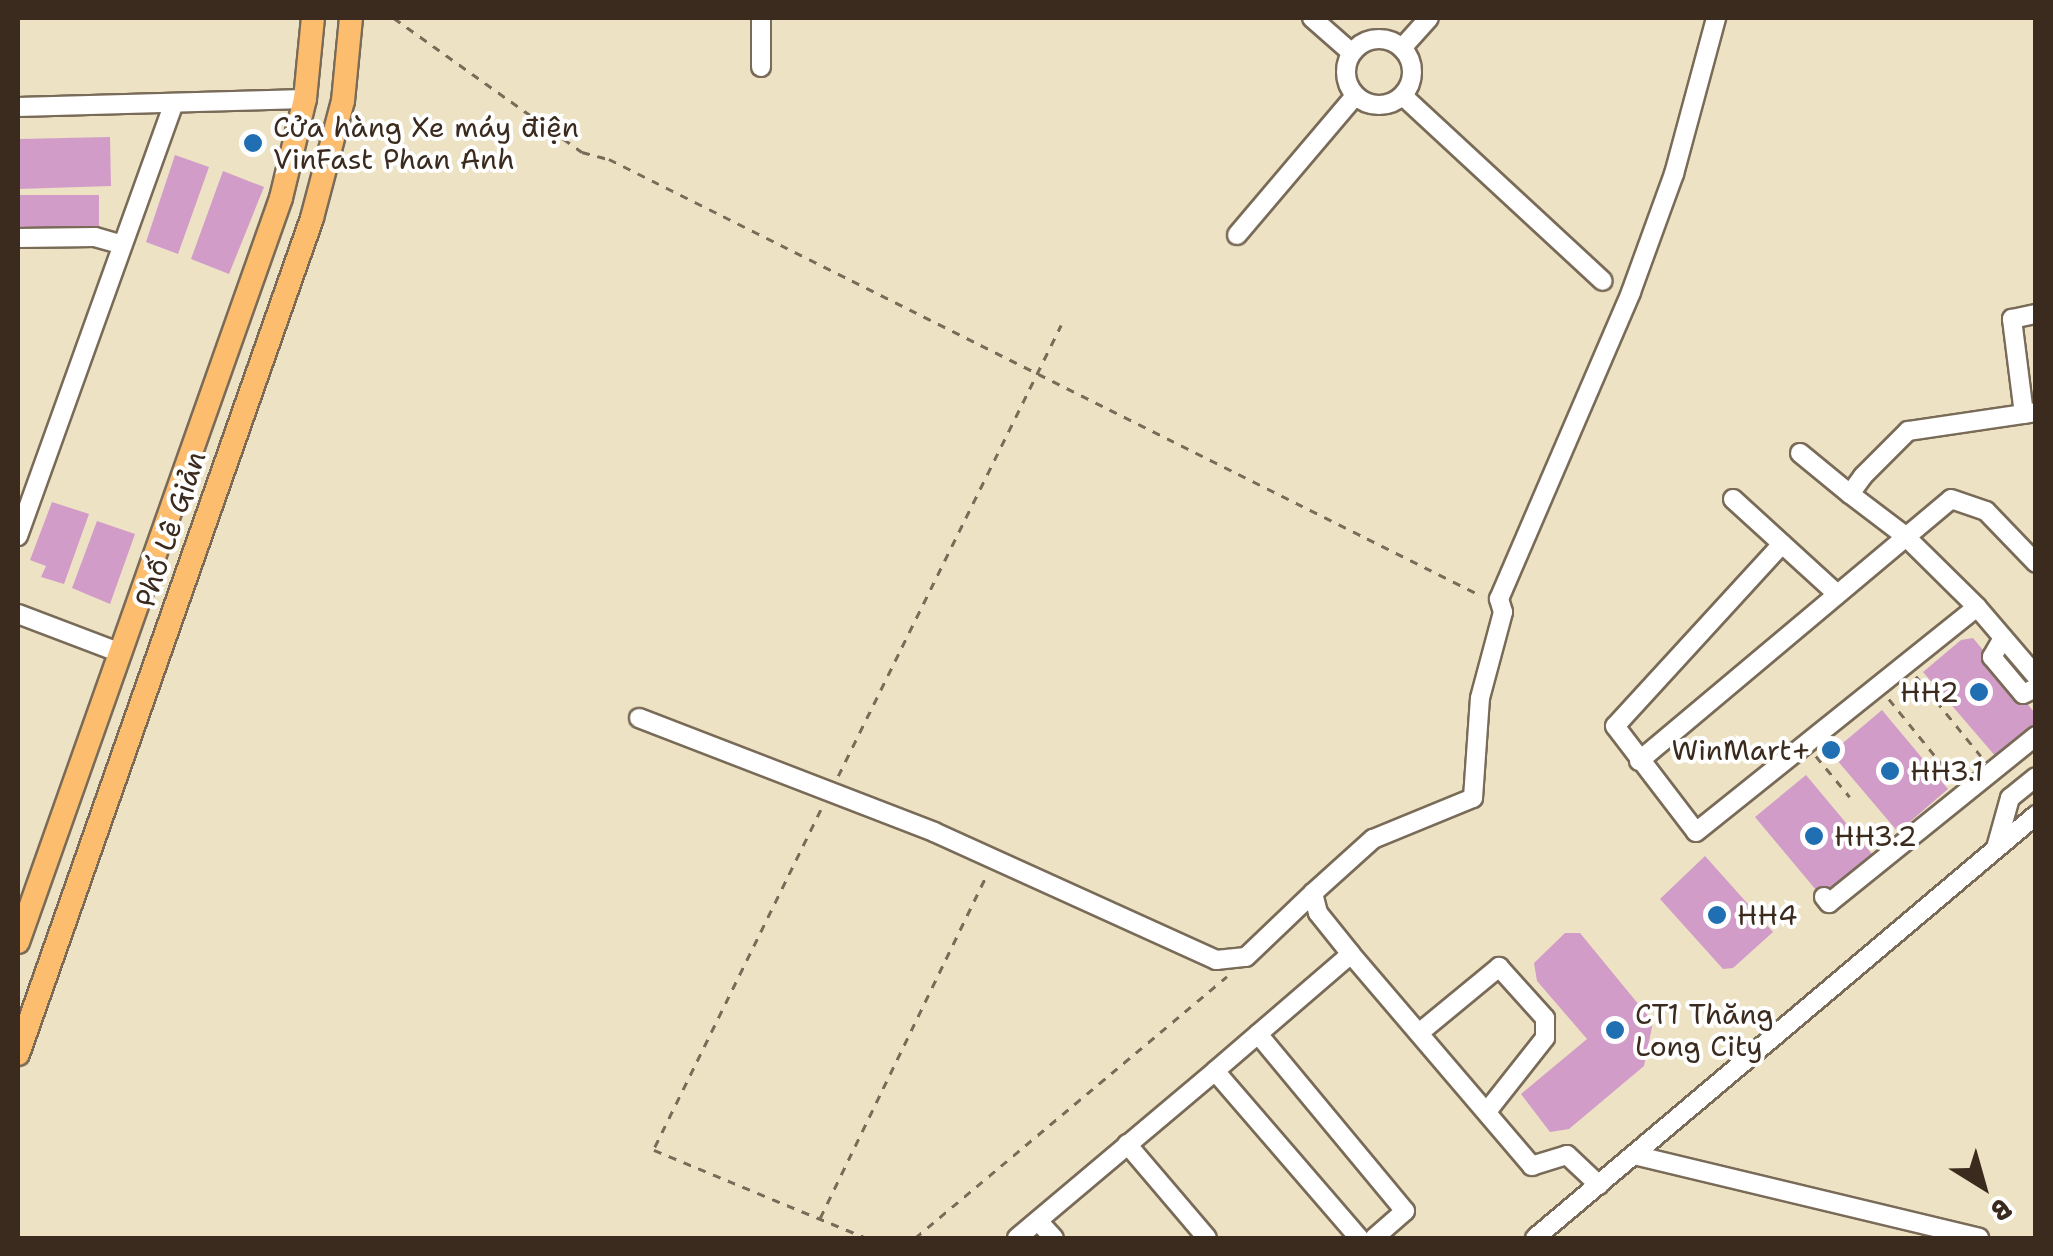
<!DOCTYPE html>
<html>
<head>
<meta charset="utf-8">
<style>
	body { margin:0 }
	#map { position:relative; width:2053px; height:1256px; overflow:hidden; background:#ede3c4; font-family:"Shantell Sans",sans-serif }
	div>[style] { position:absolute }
	.building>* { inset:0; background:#d19cc7 }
	.path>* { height:2.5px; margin-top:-1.25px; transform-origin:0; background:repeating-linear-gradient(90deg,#796b58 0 8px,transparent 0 16px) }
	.roads { filter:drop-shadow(2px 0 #796b58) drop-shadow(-2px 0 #796b58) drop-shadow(0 2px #796b58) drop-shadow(0 -2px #796b58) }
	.minor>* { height:18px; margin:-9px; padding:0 9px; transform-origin:9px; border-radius:9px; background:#fff }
	.minor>.ring { margin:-9px; padding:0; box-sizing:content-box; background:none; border:18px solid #fff; border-radius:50% }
	.major>* { height:22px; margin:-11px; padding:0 11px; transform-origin:11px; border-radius:11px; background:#fcbd6f }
	.dots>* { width:28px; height:28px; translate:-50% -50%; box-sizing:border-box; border:5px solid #fff; border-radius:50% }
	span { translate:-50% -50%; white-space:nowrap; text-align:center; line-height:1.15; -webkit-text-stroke:8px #fff; paint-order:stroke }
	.poi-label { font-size:28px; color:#3b2a1e }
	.left { translate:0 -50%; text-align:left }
	.right { translate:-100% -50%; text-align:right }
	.street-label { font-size:28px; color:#3b2a1e }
	.frame { position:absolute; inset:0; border:20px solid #3b2a1e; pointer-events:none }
	.north { position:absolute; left:1933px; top:1136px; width:100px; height:100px; -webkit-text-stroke:8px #fff; paint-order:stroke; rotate:143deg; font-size:28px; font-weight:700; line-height:40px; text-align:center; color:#3b2a1e }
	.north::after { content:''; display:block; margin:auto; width:35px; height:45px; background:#3b2a1e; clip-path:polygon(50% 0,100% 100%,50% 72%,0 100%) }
</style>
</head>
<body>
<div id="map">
	<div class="building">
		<div style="clip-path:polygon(110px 137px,111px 186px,18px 189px,18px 139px)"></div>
		<div style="clip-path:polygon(175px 155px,209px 167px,178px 254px,146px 242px)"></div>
		<div style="clip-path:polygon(223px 171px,264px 187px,229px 274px,191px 259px)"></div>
		<div style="clip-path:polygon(18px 195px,99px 195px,99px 229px,18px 230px)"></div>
		<div style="clip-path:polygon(52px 502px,89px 514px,64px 584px,41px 577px,46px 566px,30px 560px)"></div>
		<div style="clip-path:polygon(97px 521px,135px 534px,110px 604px,72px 588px)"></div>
		<div style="clip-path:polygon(1973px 638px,2034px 712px,2036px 726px,1997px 758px,1923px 672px,1961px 640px)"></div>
		<div style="clip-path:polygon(1882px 710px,1948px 789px,1898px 832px,1831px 753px)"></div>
		<div style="clip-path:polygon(1806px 775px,1872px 854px,1821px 896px,1755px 817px)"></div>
		<div style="clip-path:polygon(1705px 856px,1773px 932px,1733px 968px,1723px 969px,1660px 899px)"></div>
		<div style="clip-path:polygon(1565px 933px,1580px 933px,1653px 1022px,1644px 1066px,1569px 1129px,1550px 1132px,1521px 1094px,1587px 1039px,1537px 981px,1534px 963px)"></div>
	</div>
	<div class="path">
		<div style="left:394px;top:18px;width:231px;rotate:35.5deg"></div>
		<div style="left:582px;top:152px;width:28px;rotate:15deg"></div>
		<div style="left:609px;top:159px;width:976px;rotate:26.59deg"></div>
		<div style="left:1916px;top:676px;width:103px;rotate:50.9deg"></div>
		<div style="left:1889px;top:699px;width:102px;rotate:51deg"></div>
		<div style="left:1816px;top:756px;width:53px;rotate:50.3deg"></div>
		<div style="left:838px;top:776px;width:503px;rotate:-63.69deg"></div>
		<div style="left:821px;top:810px;width:379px;rotate:116.2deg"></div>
		<div style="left:654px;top:1150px;width:230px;rotate:22.5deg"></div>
		<div style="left:820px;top:1218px;width:382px;rotate:-64.1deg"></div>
		<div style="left:915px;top:1238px;width:407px;rotate:-40deg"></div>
	</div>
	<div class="roads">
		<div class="minor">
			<div style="left:761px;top:18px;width:49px;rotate:90deg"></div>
			<div style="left:1312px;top:18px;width:53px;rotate:41.2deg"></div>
			<div class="ring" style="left:1346px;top:39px;width:48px;height:48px"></div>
			<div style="left:1402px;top:48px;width:40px;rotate:-48deg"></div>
			<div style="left:1403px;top:96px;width:272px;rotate:42.8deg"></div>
			<div style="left:18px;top:107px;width:287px;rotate:-1.6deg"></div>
			<div style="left:1237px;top:235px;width:182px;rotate:-49.7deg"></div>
			<div style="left:18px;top:238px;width:77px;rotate:-0.7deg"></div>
			<div style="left:95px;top:237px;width:26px;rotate:16deg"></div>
			<div style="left:2024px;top:414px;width:96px;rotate:-97.2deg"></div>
			<div style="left:2012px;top:319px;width:25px;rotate:-12deg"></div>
			<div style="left:1800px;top:453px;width:65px;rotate:39.4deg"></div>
			<div style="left:1733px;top:499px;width:139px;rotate:42.4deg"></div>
			<div style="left:18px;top:536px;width:457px;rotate:-70.2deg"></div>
			<div style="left:1782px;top:544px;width:247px;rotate:132.5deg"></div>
			<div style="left:1615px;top:726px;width:133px;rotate:52.6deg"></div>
			<div style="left:1696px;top:832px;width:360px;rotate:-38.7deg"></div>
			<div style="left:1977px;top:607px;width:103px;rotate:-135.4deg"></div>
			<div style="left:1904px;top:535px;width:68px;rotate:-142.8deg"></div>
			<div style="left:1850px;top:494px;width:22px;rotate:-54deg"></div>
			<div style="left:1863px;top:476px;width:64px;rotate:-45deg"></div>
			<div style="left:1908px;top:431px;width:129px;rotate:-8.4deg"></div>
			<div style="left:1977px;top:607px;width:91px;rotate:49.5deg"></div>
			<div style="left:18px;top:614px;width:107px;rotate:20.8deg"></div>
			<div style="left:2003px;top:638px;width:22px;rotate:120deg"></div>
			<div style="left:1992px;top:657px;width:48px;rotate:50deg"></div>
			<div style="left:2023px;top:694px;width:14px;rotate:-25deg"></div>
			<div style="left:639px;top:718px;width:316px;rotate:21.1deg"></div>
			<div style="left:934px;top:832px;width:310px;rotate:24.4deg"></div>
			<div style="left:1216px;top:960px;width:30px;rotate:-6deg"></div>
			<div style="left:1246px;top:957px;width:93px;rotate:-43.7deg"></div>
			<div style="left:1639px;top:761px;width:407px;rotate:-40deg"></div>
			<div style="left:1951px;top:499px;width:37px;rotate:19deg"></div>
			<div style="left:1986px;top:511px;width:72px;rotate:46.1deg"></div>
			<div style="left:1996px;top:848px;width:52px;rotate:-74.4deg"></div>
			<div style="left:2010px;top:798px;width:33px;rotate:-39deg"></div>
			<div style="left:1824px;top:897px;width:8px;rotate:50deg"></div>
			<div style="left:1829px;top:903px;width:266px;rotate:-38.9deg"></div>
			<div style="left:1351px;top:954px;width:179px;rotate:139.3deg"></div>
			<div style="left:1215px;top:1071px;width:221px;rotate:49.2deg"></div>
			<div style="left:1419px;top:1033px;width:104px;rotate:-39.5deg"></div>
			<div style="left:1499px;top:967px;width:69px;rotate:48deg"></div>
			<div style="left:1545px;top:1018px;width:20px;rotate:90deg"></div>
			<div style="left:1545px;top:1038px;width:90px;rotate:128.3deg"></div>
			<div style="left:1258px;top:1034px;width:230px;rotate:50.3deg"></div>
			<div style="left:1405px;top:1211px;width:41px;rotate:138.9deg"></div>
			<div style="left:1127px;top:1144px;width:123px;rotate:49.6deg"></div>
			<div style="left:1634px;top:1155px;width:355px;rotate:13.5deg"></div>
			<div style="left:1599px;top:1185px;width:44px;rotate:-136.8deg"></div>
			<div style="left:1567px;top:1155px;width:37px;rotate:163deg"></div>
			<div style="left:1532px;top:1166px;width:279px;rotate:-130.5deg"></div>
			<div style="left:1351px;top:954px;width:53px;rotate:-128.8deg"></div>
			<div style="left:1318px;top:913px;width:21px;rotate:-104deg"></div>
			<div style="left:1313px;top:893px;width:81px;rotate:-42deg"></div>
			<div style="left:1373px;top:839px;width:108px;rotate:-22.3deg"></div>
			<div style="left:1473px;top:798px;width:100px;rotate:-86deg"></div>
			<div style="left:1480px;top:698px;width:89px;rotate:-75deg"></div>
			<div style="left:1503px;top:612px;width:14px;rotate:-107deg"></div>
			<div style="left:1499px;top:599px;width:334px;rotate:-66.7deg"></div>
			<div style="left:1631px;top:292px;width:126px;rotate:-70deg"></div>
			<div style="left:1674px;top:174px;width:162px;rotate:-74.9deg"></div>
			<div style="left:1038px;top:1221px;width:23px;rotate:47deg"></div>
			<div style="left:1017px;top:1238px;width:259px;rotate:-40.1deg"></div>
			<div style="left:1535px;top:1238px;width:656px;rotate:-40.17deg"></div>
		</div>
		<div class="major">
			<div style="left:18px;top:942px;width:789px;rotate:-70.53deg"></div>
			<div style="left:281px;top:198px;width:102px;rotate:-76.4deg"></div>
			<div style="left:305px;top:99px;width:81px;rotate:-84.4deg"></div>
			<div style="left:18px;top:1054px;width:886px;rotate:-70.62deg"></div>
			<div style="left:312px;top:218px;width:121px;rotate:-75.2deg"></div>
			<div style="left:343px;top:101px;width:83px;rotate:-84.5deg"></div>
		</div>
	</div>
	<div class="dots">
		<div style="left:253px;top:143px;background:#1f6fb2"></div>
		<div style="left:1979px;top:692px;background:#1f6fb2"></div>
		<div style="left:1831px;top:750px;background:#1f6fb2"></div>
		<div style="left:1890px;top:771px;background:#1f6fb2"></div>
		<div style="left:1814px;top:836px;background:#1f6fb2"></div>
		<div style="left:1717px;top:915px;background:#1f6fb2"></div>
		<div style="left:1615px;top:1030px;background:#1f6fb2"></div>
	</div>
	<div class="poi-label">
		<span class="left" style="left:273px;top:143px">Cửa hàng Xe máy điện<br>VinFast Phan Anh</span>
		<span class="right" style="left:1959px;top:692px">HH2</span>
		<span class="right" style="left:1811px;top:750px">WinMart+</span>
		<span class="left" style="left:1910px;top:771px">HH3.1</span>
		<span class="left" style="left:1834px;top:836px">HH3.2</span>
		<span class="left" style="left:1737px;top:915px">HH4</span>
		<span class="left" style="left:1635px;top:1030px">CT1 Thăng<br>Long City</span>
	</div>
	<div class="street-label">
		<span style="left:170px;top:529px;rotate:-71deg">Phố Lê Giản</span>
	</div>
	<div class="frame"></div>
	<div class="north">B</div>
</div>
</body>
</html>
